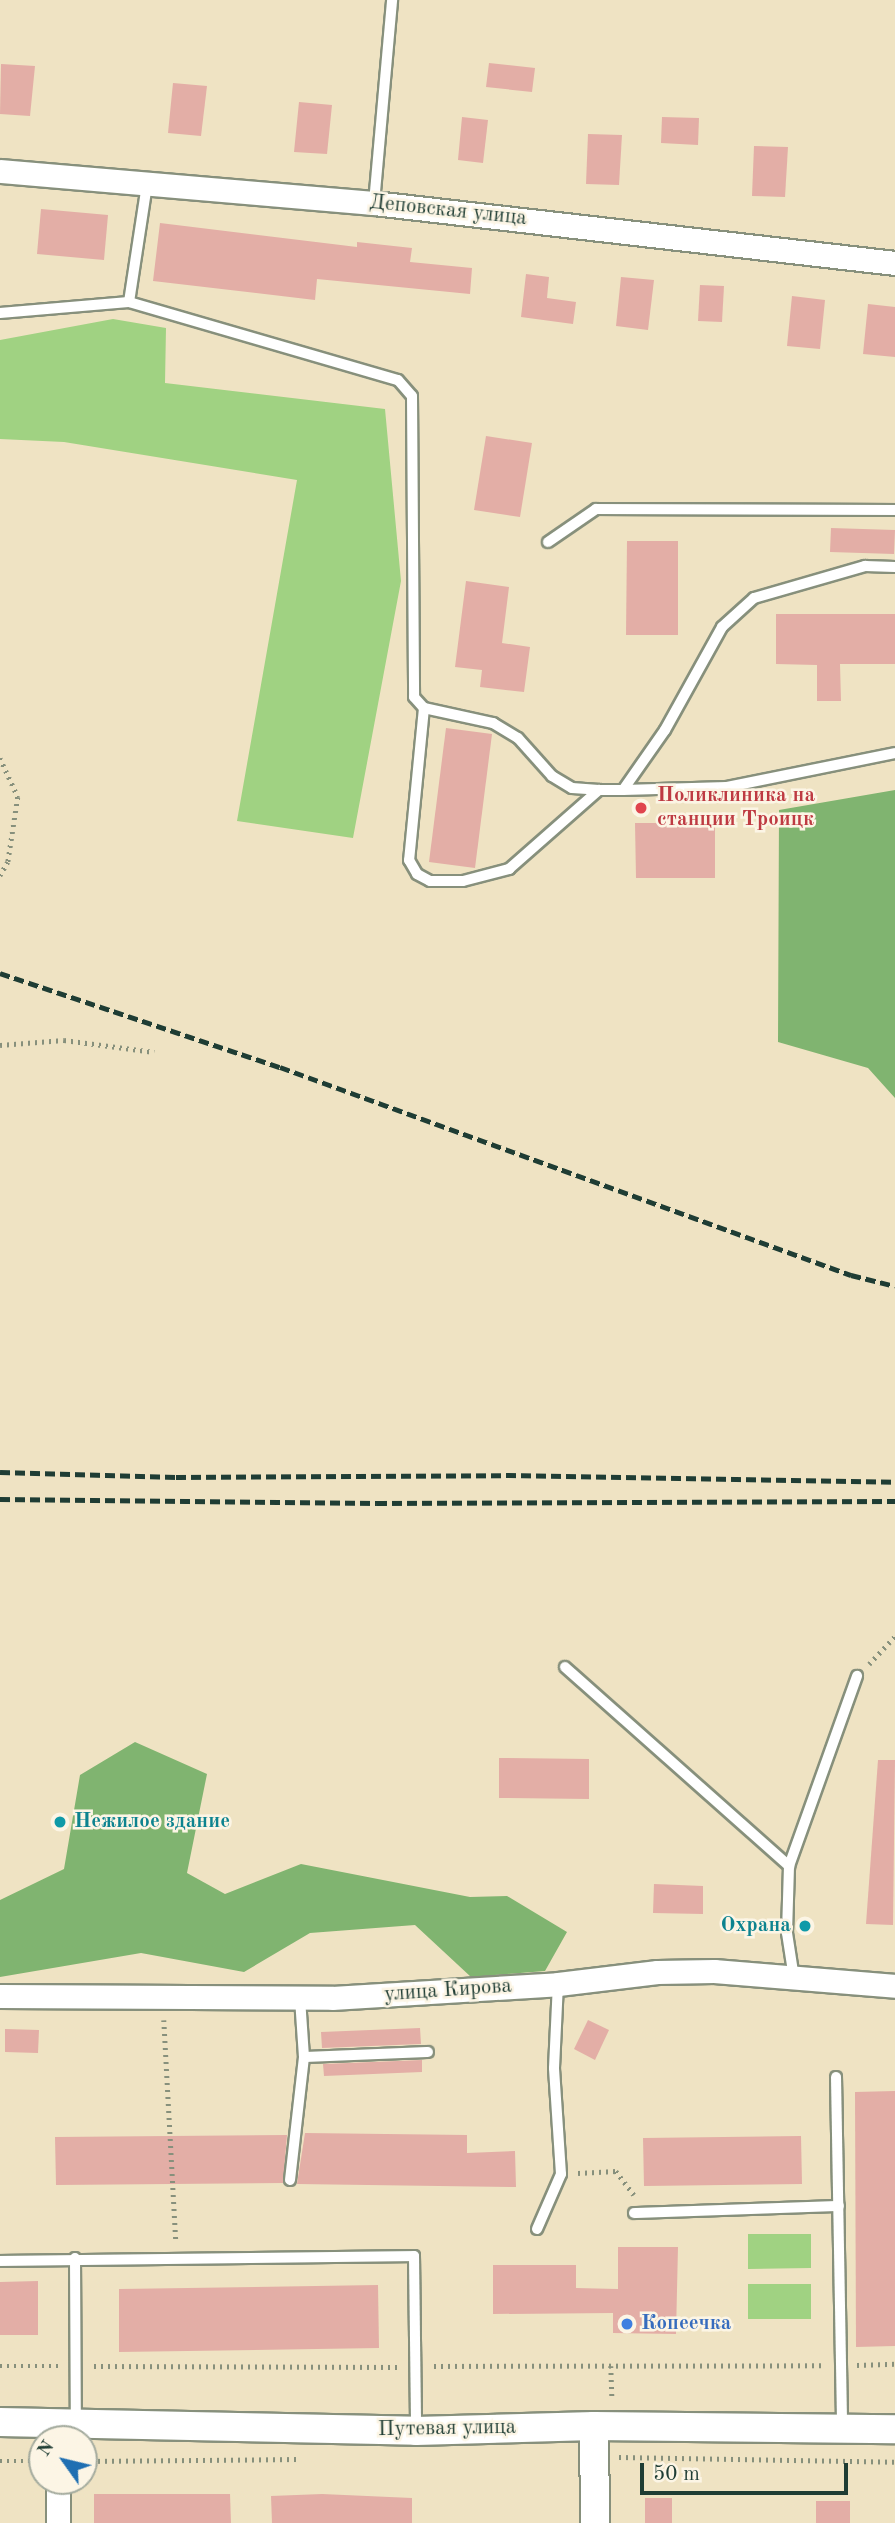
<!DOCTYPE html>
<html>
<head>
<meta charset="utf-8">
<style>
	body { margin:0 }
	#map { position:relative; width:895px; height:2523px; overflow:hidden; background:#efe3c3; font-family:"Old Standard TT",serif }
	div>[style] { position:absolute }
	.green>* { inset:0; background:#a0d282 }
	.forest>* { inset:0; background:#80b470 }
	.building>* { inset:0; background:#e3aea6 }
	.path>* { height:4.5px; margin-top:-2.25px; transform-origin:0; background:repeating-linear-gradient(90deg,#87907c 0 2px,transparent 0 7px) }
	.roads { filter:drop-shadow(2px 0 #87907c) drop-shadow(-2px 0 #87907c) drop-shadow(0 2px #87907c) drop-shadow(0 -2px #87907c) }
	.service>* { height:10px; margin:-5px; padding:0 5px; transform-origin:5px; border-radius:5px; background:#fff }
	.minor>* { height:23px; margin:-11.5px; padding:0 11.5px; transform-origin:11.5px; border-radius:11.5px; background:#fff }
	.tertiary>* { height:28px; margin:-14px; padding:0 14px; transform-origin:14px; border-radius:14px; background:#fff }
	.rail>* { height:5px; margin-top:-2.5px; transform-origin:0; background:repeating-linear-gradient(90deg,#1f3d34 0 10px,transparent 0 15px) }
	.dots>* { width:19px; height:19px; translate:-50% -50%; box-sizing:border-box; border:4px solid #fcf5e5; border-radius:50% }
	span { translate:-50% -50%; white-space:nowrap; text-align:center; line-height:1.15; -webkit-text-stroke:5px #fcf5e5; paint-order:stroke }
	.street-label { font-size:21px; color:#1f3d34 }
	.health-label { font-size:21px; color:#be3a42; font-weight:700 }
	.left { translate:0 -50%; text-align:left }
	.culture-label { font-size:21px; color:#0d838f; font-weight:700 }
	.right { translate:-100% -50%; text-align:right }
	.shop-label { font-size:21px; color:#366cbe; font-weight:700 }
	.north { position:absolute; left:28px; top:2425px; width:70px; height:70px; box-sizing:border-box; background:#fcf5e5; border:2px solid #a4ab9e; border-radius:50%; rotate:304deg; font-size:19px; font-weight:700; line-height:28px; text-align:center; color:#1f3d34 }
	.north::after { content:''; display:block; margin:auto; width:24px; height:32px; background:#1f6fb2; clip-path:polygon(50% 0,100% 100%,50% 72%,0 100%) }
	.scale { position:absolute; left:640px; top:2463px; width:208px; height:32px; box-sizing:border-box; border:4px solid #1f3d34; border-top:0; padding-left:9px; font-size:21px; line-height:24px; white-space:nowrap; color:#1f3d34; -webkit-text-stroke:5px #fcf5e5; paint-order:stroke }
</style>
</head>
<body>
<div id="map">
	<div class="green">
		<div style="clip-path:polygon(113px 319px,166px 328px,165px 383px,385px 409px,401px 581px,353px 838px,237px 821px,297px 480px,64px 442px,0 439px,0 340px)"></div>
		<div style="clip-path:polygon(748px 2234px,811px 2234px,811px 2268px,748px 2269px)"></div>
		<div style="clip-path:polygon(748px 2284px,811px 2284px,811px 2319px,748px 2319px)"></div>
	</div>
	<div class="forest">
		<div style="clip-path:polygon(895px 790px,895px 1098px,868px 1068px,778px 1042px,779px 810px)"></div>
		<div style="clip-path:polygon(135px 1742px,207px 1774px,187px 1873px,225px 1894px,301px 1864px,470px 1897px,507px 1896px,567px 1932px,545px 1971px,471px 1977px,415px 1925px,310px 1933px,244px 1972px,141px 1953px,0 1977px,0 1900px,64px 1869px,80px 1775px)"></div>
	</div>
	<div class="building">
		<div style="clip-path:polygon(489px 63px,535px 68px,532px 92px,486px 87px)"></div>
		<div style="clip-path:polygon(1px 64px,35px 66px,30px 116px,0 114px)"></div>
		<div style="clip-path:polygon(173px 83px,207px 86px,201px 136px,168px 133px)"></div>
		<div style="clip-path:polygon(299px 102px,332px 105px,327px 154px,294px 152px)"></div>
		<div style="clip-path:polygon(462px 117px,488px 120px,483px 163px,458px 160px)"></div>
		<div style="clip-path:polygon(662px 117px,699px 118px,698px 145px,661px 143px)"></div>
		<div style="clip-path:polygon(588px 134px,622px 135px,619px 185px,586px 184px)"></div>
		<div style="clip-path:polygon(754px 146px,788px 147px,785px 197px,752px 196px)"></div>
		<div style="clip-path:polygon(41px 209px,108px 215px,104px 260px,37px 254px)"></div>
		<div style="clip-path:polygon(160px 223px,357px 247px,357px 242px,412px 248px,410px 262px,472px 268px,470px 294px,317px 279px,315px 300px,153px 281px)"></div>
		<div style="clip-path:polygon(526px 274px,549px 277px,547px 298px,576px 302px,573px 324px,521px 317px)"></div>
		<div style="clip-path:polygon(621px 277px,654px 280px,648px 330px,616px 326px)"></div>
		<div style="clip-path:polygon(700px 285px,724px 286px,722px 322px,698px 321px)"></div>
		<div style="clip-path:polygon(792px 296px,825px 300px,820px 349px,787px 346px)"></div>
		<div style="clip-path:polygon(868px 304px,895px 307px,895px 357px,863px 354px)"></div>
		<div style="clip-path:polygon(486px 436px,532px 443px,520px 517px,474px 510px)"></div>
		<div style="clip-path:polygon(831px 528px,895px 530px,894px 554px,830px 552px)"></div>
		<div style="clip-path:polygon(627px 541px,678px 541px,678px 635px,626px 635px)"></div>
		<div style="clip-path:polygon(466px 581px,509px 587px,502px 643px,530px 647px,524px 692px,480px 687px,482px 670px,455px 667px)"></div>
		<div style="clip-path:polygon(776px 614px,895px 614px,895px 664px,840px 664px,841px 701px,817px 701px,817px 665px,776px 664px)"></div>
		<div style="clip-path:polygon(446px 728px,492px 734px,475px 868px,429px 862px)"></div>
		<div style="clip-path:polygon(635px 823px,715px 823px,715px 878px,636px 878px)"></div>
		<div style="clip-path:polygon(499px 1758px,589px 1759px,589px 1799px,499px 1798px)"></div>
		<div style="clip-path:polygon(878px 1760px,895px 1760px,893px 1925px,866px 1924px)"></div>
		<div style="clip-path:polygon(654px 1884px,703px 1886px,703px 1914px,653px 1913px)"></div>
		<div style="clip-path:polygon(588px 2020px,609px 2030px,595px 2060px,574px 2049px)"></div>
		<div style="clip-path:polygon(420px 2028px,421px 2044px,322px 2048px,321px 2032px)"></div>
		<div style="clip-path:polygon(5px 2029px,39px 2030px,38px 2053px,5px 2052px)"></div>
		<div style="clip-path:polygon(422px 2060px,422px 2072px,324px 2076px,323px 2064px)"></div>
		<div style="clip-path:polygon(895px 2091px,895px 2346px,856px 2347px,855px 2092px)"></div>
		<div style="clip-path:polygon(305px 2133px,467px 2135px,467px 2153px,515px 2151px,516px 2187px,297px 2184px)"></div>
		<div style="clip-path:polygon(287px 2135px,283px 2183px,56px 2185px,55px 2137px)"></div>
		<div style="clip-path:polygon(801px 2136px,802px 2184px,644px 2186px,643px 2138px)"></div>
		<div style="clip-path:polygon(618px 2247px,678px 2247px,676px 2334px,613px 2333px,613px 2313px,493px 2314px,493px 2265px,576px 2265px,576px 2288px,618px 2289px)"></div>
		<div style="clip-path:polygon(38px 2281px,38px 2335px,0 2335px,0 2282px)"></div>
		<div style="clip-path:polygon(378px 2285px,379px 2348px,119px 2352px,119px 2289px)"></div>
		<div style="clip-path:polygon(94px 2494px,230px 2494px,231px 2523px,94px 2523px)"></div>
		<div style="clip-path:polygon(322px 2494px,412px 2498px,412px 2523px,272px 2523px,271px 2496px)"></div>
		<div style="clip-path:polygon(645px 2498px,672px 2498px,672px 2523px,645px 2523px)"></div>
		<div style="clip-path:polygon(816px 2501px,850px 2501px,850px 2523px,816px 2523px)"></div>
	</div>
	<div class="path">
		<div style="left:0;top:758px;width:43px;rotate:65.2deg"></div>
		<div style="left:18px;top:797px;width:66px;rotate:98.7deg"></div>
		<div style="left:8px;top:862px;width:16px;rotate:120deg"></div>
		<div style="left:0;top:1045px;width:64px;rotate:-4.5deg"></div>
		<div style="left:64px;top:1040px;width:91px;rotate:7.6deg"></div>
		<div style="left:869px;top:1664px;width:38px;rotate:-47deg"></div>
		<div style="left:164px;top:2020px;width:222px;rotate:86.9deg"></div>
		<div style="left:578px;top:2173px;width:38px;rotate:-3deg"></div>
		<div style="left:616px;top:2171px;width:30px;rotate:53deg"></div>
		<div style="left:857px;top:2365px;width:38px;rotate:-2deg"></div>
		<div style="left:0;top:2366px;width:58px"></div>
		<div style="left:94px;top:2366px;width:303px;rotate:0.2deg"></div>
		<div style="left:434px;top:2366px;width:390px;rotate:-0.1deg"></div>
		<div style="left:611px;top:2366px;width:34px;rotate:88deg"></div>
		<div style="left:619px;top:2457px;width:276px;rotate:1deg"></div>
		<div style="left:0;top:2461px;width:42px"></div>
		<div style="left:84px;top:2461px;width:215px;rotate:-0.5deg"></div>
	</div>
	<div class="roads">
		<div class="service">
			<div style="left:374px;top:203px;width:204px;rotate:-84.9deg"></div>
			<div style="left:129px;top:302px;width:119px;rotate:-81.3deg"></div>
			<div style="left:0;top:313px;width:129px;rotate:-4.9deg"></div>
			<div style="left:129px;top:302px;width:280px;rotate:16.2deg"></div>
			<div style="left:398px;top:380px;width:21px;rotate:49deg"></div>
			<div style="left:412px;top:396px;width:301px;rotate:89.6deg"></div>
			<div style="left:414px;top:697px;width:15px;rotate:48deg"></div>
			<div style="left:424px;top:708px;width:153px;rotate:95.6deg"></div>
			<div style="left:409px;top:860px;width:16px;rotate:60deg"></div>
			<div style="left:417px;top:874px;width:15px;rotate:28deg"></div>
			<div style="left:430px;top:881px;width:33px"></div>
			<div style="left:463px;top:881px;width:48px;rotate:-14.6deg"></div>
			<div style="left:509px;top:869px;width:120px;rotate:-41.3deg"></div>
			<div style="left:599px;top:790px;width:24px"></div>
			<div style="left:623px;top:790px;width:73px;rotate:-55deg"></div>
			<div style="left:665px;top:730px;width:118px;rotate:-61deg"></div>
			<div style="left:722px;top:627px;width:43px;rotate:-42.2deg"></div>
			<div style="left:754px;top:598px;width:116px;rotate:-16.1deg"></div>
			<div style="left:865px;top:566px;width:30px;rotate:2deg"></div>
			<div style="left:548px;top:542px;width:58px;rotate:-34.5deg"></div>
			<div style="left:596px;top:509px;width:299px;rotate:0.2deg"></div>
			<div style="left:424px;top:708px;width:71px;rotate:12.3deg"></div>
			<div style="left:493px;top:723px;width:29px;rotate:31deg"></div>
			<div style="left:518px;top:738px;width:51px;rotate:48.2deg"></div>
			<div style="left:552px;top:776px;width:23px;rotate:31deg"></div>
			<div style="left:572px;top:788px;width:27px;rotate:4deg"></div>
			<div style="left:623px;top:790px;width:104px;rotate:-1.7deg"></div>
			<div style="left:727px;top:787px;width:171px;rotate:-11.4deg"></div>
			<div style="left:565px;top:1667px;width:300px;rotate:41.6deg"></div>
			<div style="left:789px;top:1866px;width:67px;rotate:91.7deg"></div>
			<div style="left:787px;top:1933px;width:46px;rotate:81.2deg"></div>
			<div style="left:789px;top:1866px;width:202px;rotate:-70.3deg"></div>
			<div style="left:304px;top:2057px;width:124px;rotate:-2.3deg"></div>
			<div style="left:836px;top:2077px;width:351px;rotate:89deg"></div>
			<div style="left:290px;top:2180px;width:124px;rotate:-83.5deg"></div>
			<div style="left:304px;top:2057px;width:58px;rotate:-93.9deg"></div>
			<div style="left:634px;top:2213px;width:205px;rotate:-2deg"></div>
			<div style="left:537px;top:2229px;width:60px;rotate:-66.4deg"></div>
			<div style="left:561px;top:2174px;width:106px;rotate:-93.8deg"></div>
			<div style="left:554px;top:2068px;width:84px;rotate:-87.3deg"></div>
			<div style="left:75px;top:2258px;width:165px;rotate:89.7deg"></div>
			<div style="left:0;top:2261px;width:414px;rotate:-0.7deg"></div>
			<div style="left:414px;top:2256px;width:174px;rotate:89.3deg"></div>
		</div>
		<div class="minor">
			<div style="left:0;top:171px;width:375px;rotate:4.9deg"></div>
			<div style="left:374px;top:203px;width:524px;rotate:6.57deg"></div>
			<div style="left:0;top:1996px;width:332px;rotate:0.3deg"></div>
			<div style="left:332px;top:1998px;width:226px;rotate:-3.5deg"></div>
			<div style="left:558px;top:1984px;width:100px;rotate:-6.9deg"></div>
			<div style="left:657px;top:1972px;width:57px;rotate:-1deg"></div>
			<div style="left:714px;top:1971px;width:182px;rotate:4.7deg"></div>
			<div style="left:58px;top:2481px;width:42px;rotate:90deg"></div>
		</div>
		<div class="tertiary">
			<div style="left:0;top:2422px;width:416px;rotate:1.2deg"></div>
			<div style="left:416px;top:2431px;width:178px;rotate:-1.6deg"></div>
			<div style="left:594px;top:2426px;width:301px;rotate:0.6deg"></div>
			<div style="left:594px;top:2426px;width:97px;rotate:89.4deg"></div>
		</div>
	</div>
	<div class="rail">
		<div style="left:0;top:973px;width:295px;rotate:18.6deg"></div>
		<div style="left:280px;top:1067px;width:608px;rotate:20.02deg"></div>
		<div style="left:851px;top:1275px;width:45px;rotate:14deg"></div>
		<div style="left:0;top:1472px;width:176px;rotate:1.6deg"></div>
		<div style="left:176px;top:1477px;width:330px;rotate:-0.3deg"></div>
		<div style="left:506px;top:1475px;width:389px;rotate:1deg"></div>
		<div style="left:0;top:1499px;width:377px;rotate:0.6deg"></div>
		<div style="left:377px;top:1503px;width:518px;rotate:-0.22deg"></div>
	</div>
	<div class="dots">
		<div style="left:641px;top:808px;background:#e0444e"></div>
		<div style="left:60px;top:1822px;background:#0f9aa8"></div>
		<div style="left:805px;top:1926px;background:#0f9aa8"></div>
		<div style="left:627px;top:2324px;background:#3f7fe0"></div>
	</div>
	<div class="street-label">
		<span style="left:448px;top:211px;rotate:6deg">Деповская улица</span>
		<span style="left:448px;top:1991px;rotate:-4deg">улица Кирова</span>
		<span style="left:447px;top:2429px;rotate:-1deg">Путевая улица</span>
	</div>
	<div class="health-label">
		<span class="left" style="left:657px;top:808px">Поликлиника на<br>станции Троицк</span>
	</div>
	<div class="culture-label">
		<span class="left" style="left:74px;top:1822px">Нежилое здание</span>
		<span class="right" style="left:791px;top:1926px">Охрана</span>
	</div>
	<div class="shop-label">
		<span class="left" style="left:641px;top:2324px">Копеечка</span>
	</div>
	<div class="north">N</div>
	<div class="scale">50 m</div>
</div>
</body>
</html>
